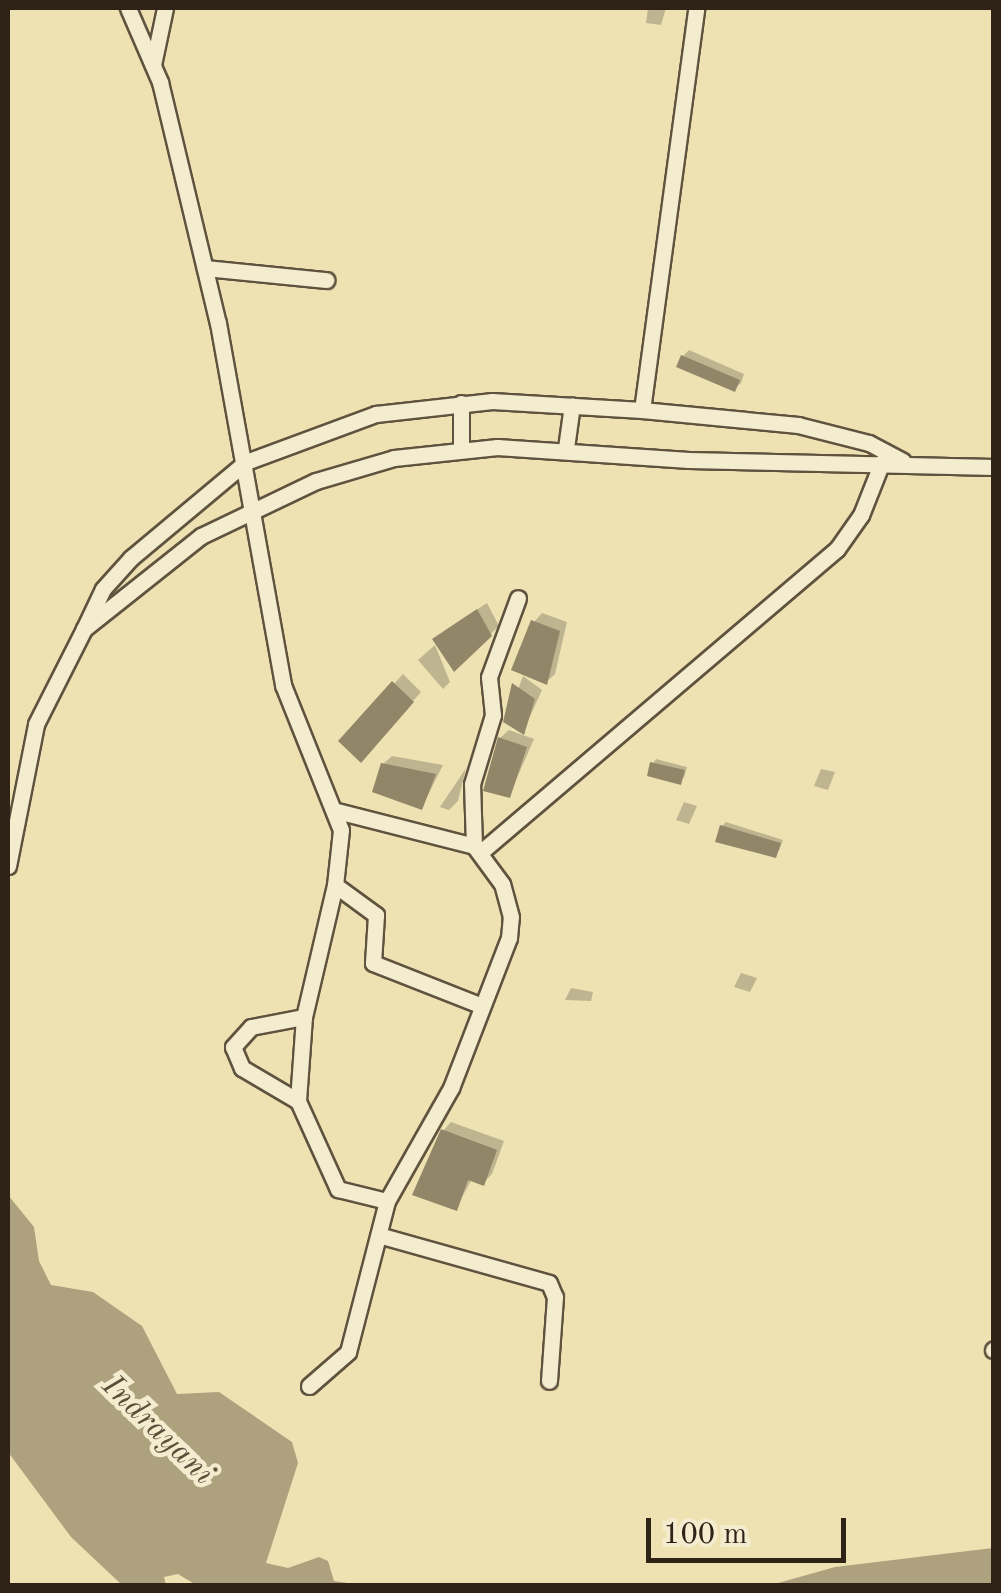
<!DOCTYPE html>
<html>
<head>
<meta charset="utf-8">
<style>
	body { margin:0 }
	#map { position:relative; width:1001px; height:1593px; overflow:hidden; background:#eee2b3; font-family:"Old Standard TT",serif }
	div>[style] { position:absolute }
	.water>* { inset:0; background:#ada17e }
	.shadow>* { inset:0; background:#0003 }
	.building>* { inset:0; background:#928669 }
	.roads { filter:drop-shadow(2px 0 #5f533f) drop-shadow(-2px 0 #5f533f) drop-shadow(0 2px #5f533f) drop-shadow(0 -2px #5f533f) }
	.minor>* { height:15px; margin:-7.5px; padding:0 7.5px; transform-origin:7.5px; border-radius:7.5px; background:#f4ecce }
	span { translate:-50% -50%; white-space:nowrap; text-align:center; line-height:1.15; -webkit-text-stroke:9px #f4ecce; paint-order:stroke }
	.water-label { font-size:32px; color:#5b4f3c; font-style:italic }
	.frame { position:absolute; inset:0; border:10px solid #2f2318; pointer-events:none }
	.scale { position:absolute; left:646px; top:1518px; width:200px; height:45px; box-sizing:border-box; border:5px solid #2f2318; border-top:0; padding-left:12px; font-size:30px; line-height:35px; white-space:nowrap; color:#2f2318; -webkit-text-stroke:8px #f4ecce; paint-order:stroke }
</style>
</head>
<body>
<div id="map">
	<div class="water">
		<div style="clip-path:polygon(8px 1195px,34px 1227px,39px 1261px,51px 1285px,93px 1292px,142px 1326px,177px 1394px,219px 1392px,292px 1442px,298px 1463px,266px 1563px,288px 1568px,319px 1557px,328px 1561px,334px 1581px,361px 1585px,196px 1585px,178px 1574px,164px 1577px,166px 1585px,122px 1585px,71px 1537px,8px 1452px)"></div>
		<div style="clip-path:polygon(993px 1548px,993px 1585px,771px 1585px,835px 1567px)"></div>
	</div>
	<div class="shadow">
		<div style="clip-path:polygon(648px 8px,666px 8px,661px 25px,646px 23px)"></div>
		<div style="clip-path:polygon(689px 350px,744px 374px,741px 383px,734px 389px,683px 356px)"></div>
		<div style="clip-path:polygon(487px 603px,499px 626px,455px 668px,444px 631px)"></div>
		<div style="clip-path:polygon(542px 613px,567px 622px,555px 674px,546px 682px,534px 622px)"></div>
		<div style="clip-path:polygon(435px 645px,450px 682px,443px 689px,418px 660px)"></div>
		<div style="clip-path:polygon(403px 674px,421px 692px,361px 759px,342px 741px)"></div>
		<div style="clip-path:polygon(523px 676px,542px 690px,523px 732px,506px 721px)"></div>
		<div style="clip-path:polygon(509px 730px,534px 739px,509px 796px,500px 738px)"></div>
		<div style="clip-path:polygon(392px 756px,443px 765px,422px 807px,383px 764px)"></div>
		<div style="clip-path:polygon(656px 759px,687px 767px,684px 778px,653px 763px)"></div>
		<div style="clip-path:polygon(466px 768px,458px 801px,449px 810px,440px 807px)"></div>
		<div style="clip-path:polygon(821px 769px,835px 772px,828px 790px,814px 786px)"></div>
		<div style="clip-path:polygon(684px 802px,697px 806px,689px 824px,676px 820px)"></div>
		<div style="clip-path:polygon(726px 822px,783px 840px,779px 851px,722px 826px)"></div>
		<div style="clip-path:polygon(741px 973px,757px 978px,750px 992px,734px 987px)"></div>
		<div style="clip-path:polygon(571px 988px,593px 992px,591px 1001px,565px 1000px)"></div>
		<div style="clip-path:polygon(451px 1122px,504px 1141px,492px 1174px,483px 1183px,472px 1179px,456px 1208px,443px 1131px)"></div>
	</div>
	<div class="building">
		<div style="clip-path:polygon(681px 355px,740px 380px,735px 392px,676px 367px)"></div>
		<div style="clip-path:polygon(477px 609px,492px 636px,454px 672px,432px 639px)"></div>
		<div style="clip-path:polygon(531px 620px,560px 631px,547px 685px,511px 670px)"></div>
		<div style="clip-path:polygon(392px 681px,414px 702px,361px 763px,338px 741px)"></div>
		<div style="clip-path:polygon(512px 683px,535px 699px,524px 735px,503px 722px)"></div>
		<div style="clip-path:polygon(498px 737px,527px 747px,510px 798px,483px 791px)"></div>
		<div style="clip-path:polygon(650px 762px,685px 770px,681px 785px,647px 776px)"></div>
		<div style="clip-path:polygon(381px 763px,436px 774px,422px 810px,372px 792px)"></div>
		<div style="clip-path:polygon(720px 825px,781px 843px,776px 858px,715px 842px)"></div>
		<div style="clip-path:polygon(441px 1129px,497px 1150px,484px 1186px,468px 1180px,457px 1211px,412px 1195px)"></div>
	</div>
	<div class="roads">
		<div class="minor">
			<div style="left:128px;top:8px;width:81px;rotate:66.6deg"></div>
			<div style="left:160px;top:82px;width:248px;rotate:76.5deg"></div>
			<div style="left:218px;top:323px;width:368px;rotate:79.8deg"></div>
			<div style="left:283px;top:685px;width:156px;rotate:68.2deg"></div>
			<div style="left:341px;top:830px;width:55px;rotate:96.2deg"></div>
			<div style="left:335px;top:885px;width:136px;rotate:103.2deg"></div>
			<div style="left:304px;top:1017px;width:84px;rotate:94.1deg"></div>
			<div style="left:298px;top:1101px;width:97px;rotate:65.6deg"></div>
			<div style="left:338px;top:1189px;width:50px;rotate:13.8deg"></div>
			<div style="left:153px;top:65px;width:58px;rotate:-78.1deg"></div>
			<div style="left:205px;top:268px;width:122px;rotate:5.7deg"></div>
			<div style="left:461px;top:403px;width:46px;rotate:90deg"></div>
			<div style="left:642px;top:410px;width:406px;rotate:-82.3deg"></div>
			<div style="left:566px;top:448px;width:43px;rotate:-82.1deg"></div>
			<div style="left:84px;top:629px;width:44px;rotate:-64.6deg"></div>
			<div style="left:103px;top:589px;width:42px;rotate:-47.9deg"></div>
			<div style="left:131px;top:558px;width:150px;rotate:-39.9deg"></div>
			<div style="left:246px;top:462px;width:139px;rotate:-20.3deg"></div>
			<div style="left:376px;top:414px;width:117px;rotate:-6.4deg"></div>
			<div style="left:492px;top:401px;width:150px;rotate:3.4deg"></div>
			<div style="left:642px;top:410px;width:157px;rotate:5.5deg"></div>
			<div style="left:798px;top:425px;width:73px;rotate:14.2deg"></div>
			<div style="left:869px;top:443px;width:38px;rotate:28deg"></div>
			<div style="left:474px;top:846px;width:62px;rotate:-91.8deg"></div>
			<div style="left:472px;top:784px;width:72px;rotate:-73.1deg"></div>
			<div style="left:493px;top:715px;width:38px;rotate:-96deg"></div>
			<div style="left:489px;top:677px;width:84px;rotate:-69.8deg"></div>
			<div style="left:482px;top:851px;width:466px;rotate:-40.4deg"></div>
			<div style="left:837px;top:549px;width:42px;rotate:-54.8deg"></div>
			<div style="left:861px;top:515px;width:57px;rotate:-68.4deg"></div>
			<div style="left:8px;top:866px;width:145px;rotate:-78.8deg"></div>
			<div style="left:36px;top:724px;width:106px;rotate:-63.2deg"></div>
			<div style="left:84px;top:629px;width:149px;rotate:-38.5deg"></div>
			<div style="left:201px;top:536px;width:127px;rotate:-25.6deg"></div>
			<div style="left:316px;top:481px;width:81px;rotate:-16.4deg"></div>
			<div style="left:394px;top:458px;width:104px;rotate:-6.1deg"></div>
			<div style="left:497px;top:447px;width:192px;rotate:3.9deg"></div>
			<div style="left:689px;top:460px;width:305px;rotate:1.3deg"></div>
			<div style="left:335px;top:885px;width:51px;rotate:36.2deg"></div>
			<div style="left:376px;top:915px;width:48px;rotate:93.6deg"></div>
			<div style="left:373px;top:963px;width:117px;rotate:21.5deg"></div>
			<div style="left:298px;top:1101px;width:65px;rotate:-149.5deg"></div>
			<div style="left:242px;top:1068px;width:23px;rotate:-113deg"></div>
			<div style="left:233px;top:1047px;width:27px;rotate:-48deg"></div>
			<div style="left:251px;top:1027px;width:54px;rotate:-10.7deg"></div>
			<div style="left:382px;top:1236px;width:173px;rotate:15.7deg"></div>
			<div style="left:549px;top:1283px;width:15px;rotate:67deg"></div>
			<div style="left:555px;top:1297px;width:84px;rotate:94.1deg"></div>
			<div style="left:993px;top:1350px;width:1px;rotate:-45deg"></div>
			<div style="left:309px;top:1386px;width:52px;rotate:-41.1deg"></div>
			<div style="left:348px;top:1352px;width:156px;rotate:-75.5deg"></div>
			<div style="left:387px;top:1201px;width:130px;rotate:-60.5deg"></div>
			<div style="left:451px;top:1088px;width:161px;rotate:-68.9deg"></div>
			<div style="left:509px;top:938px;width:21px;rotate:-85deg"></div>
			<div style="left:511px;top:917px;width:34px;rotate:-105deg"></div>
			<div style="left:502px;top:884px;width:47px;rotate:-126.4deg"></div>
			<div style="left:474px;top:846px;width:141px;rotate:-165.7deg"></div>
		</div>
	</div>
	<div class="water-label">
		<span style="left:157px;top:1431px;rotate:44deg">Indrayani</span>
	</div>
	<div class="frame"></div>
	<div class="scale">100 m</div>
</div>
</body>
</html>
